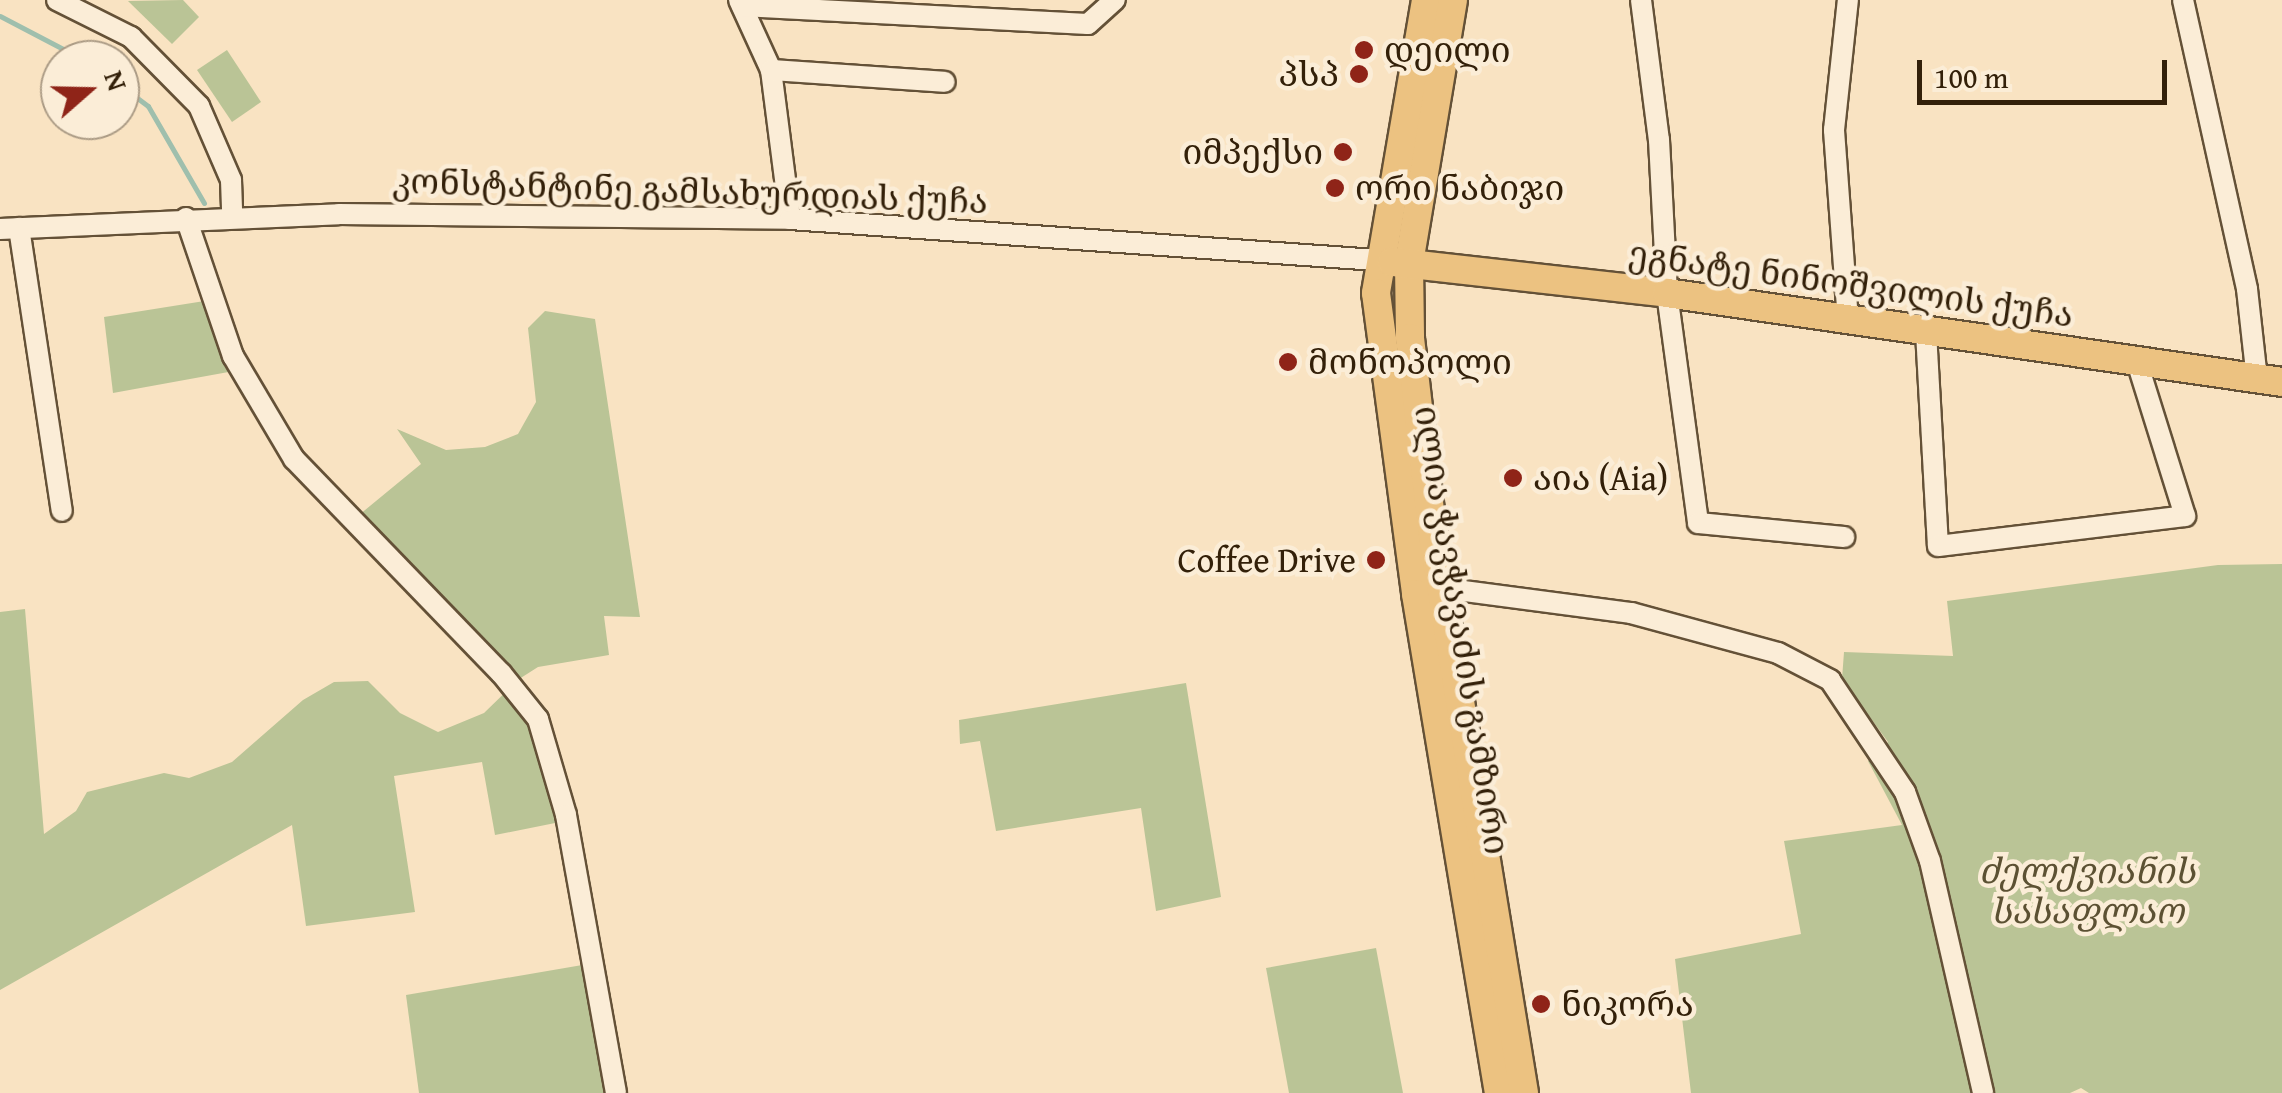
<!DOCTYPE html>
<html>
<head>
<meta charset="utf-8">
<style>
	body { margin:0 }
	#map { position:relative; width:2282px; height:1093px; overflow:hidden; background:#f9e3c2; font-family:"Gentium Book Plus","Noto Serif Georgian",serif }
	div>[style] { position:absolute }
	.green>* { inset:0; background:#bac496 }
	.stream>* { height:5px; margin:-2.5px; padding:0 2.5px; transform-origin:2.5px; border-radius:2.5px; background:#9fbfad }
	.roads { filter:drop-shadow(2px 0 #645137) drop-shadow(-2px 0 #645137) drop-shadow(0 2px #645137) drop-shadow(0 -2px #645137) }
	.minor>* { height:20px; margin:-10px; padding:0 10px; transform-origin:10px; border-radius:10px; background:#fbedd7 }
	.major>* { height:28px; margin:-14px; padding:0 14px; transform-origin:14px; border-radius:14px; background:#ecc281 }
	.dots>* { width:28px; height:28px; translate:-50% -50%; box-sizing:border-box; border:5px solid #fbedd7; border-radius:50% }
	span { translate:-50% -50%; white-space:nowrap; text-align:center; line-height:1.15; -webkit-text-stroke:9px #fbedd7; paint-order:stroke }
	.poi-label { font-size:35px; color:#332009 }
	.left { translate:0 -50%; text-align:left }
	.right { translate:-100% -50%; text-align:right }
	.street-label { font-size:35px; color:#332009 }
	.park-label { font-size:35px; color:#5c5133; font-style:italic }
	.north { position:absolute; left:40px; top:40px; width:100px; height:100px; box-sizing:border-box; background:#fbedd7; border:2px solid #ab9b85; border-radius:50%; rotate:70deg; font-size:28px; font-weight:700; line-height:40px; text-align:center; color:#332009 }
	.north::after { content:''; display:block; margin:auto; width:35px; height:45px; background:#8f2418; clip-path:polygon(50% 0,100% 100%,50% 72%,0 100%) }
	.scale { position:absolute; left:1917px; top:60px; width:250px; height:45px; box-sizing:border-box; border:5px solid #332009; border-top:0; padding-left:12px; font-size:30px; line-height:35px; white-space:nowrap; color:#332009; -webkit-text-stroke:8px #fbedd7; paint-order:stroke }
</style>
</head>
<body>
<div id="map">
	<div class="green">
		<div style="clip-path:polygon(183px 0,199px 17px,172px 44px,128px 1px)"></div>
		<div style="clip-path:polygon(227px 50px,261px 102px,232px 122px,197px 70px)"></div>
		<div style="clip-path:polygon(217px 299px,245px 369px,113px 393px,104px 317px)"></div>
		<div style="clip-path:polygon(545px 311px,595px 319px,640px 617px,604px 616px,609px 655px,538px 667px,516px 681px,570px 820px,495px 835px,482px 762px,394px 776px,415px 912px,306px 926px,292px 825px,0 990px,0 612px,25px 609px,44px 834px,76px 811px,87px 792px,164px 773px,189px 778px,232px 762px,303px 700px,334px 682px,368px 681px,400px 713px,438px 732px,484px 713px,516px 682px,359px 515px,421px 464px,397px 429px,446px 450px,485px 447px,518px 434px,536px 402px,528px 328px)"></div>
		<div style="clip-path:polygon(2282px 564px,2282px 1093px,2089px 1093px,2081px 1088px,2070px 1093px,1691px 1093px,1675px 959px,1801px 934px,1784px 841px,1902px 825px,1868px 761px,1888px 742px,1842px 679px,1844px 652px,1953px 656px,1947px 601px,2218px 565px)"></div>
		<div style="clip-path:polygon(1186px 683px,1221px 897px,1156px 911px,1141px 808px,996px 831px,980px 741px,960px 744px,959px 720px)"></div>
		<div style="clip-path:polygon(1376px 948px,1403px 1093px,1289px 1093px,1266px 968px)"></div>
		<div style="clip-path:polygon(594px 963px,616px 1093px,419px 1093px,406px 995px)"></div>
	</div>
	<div class="stream">
		<div style="left:0;top:16px;width:95px;rotate:27.6deg"></div>
		<div style="left:120px;top:85px;width:35px;rotate:37deg"></div>
		<div style="left:148px;top:106px;width:112px;rotate:60deg"></div>
	</div>
	<div class="roads">
		<div class="minor">
			<div style="left:57px;top:0;width:83px;rotate:26.6deg"></div>
			<div style="left:131px;top:37px;width:97px;rotate:45.4deg"></div>
			<div style="left:199px;top:106px;width:81px;rotate:66.6deg"></div>
			<div style="left:231px;top:180px;width:35px;rotate:88deg"></div>
			<div style="left:739px;top:0;width:77px;rotate:65.4deg"></div>
			<div style="left:771px;top:70px;width:150px;rotate:82.7deg"></div>
			<div style="left:1641px;top:0;width:141px;rotate:82.7deg"></div>
			<div style="left:1659px;top:140px;width:153px;rotate:87deg"></div>
			<div style="left:1667px;top:293px;width:232px;rotate:82.3deg"></div>
			<div style="left:1698px;top:523px;width:147px;rotate:5.5deg"></div>
			<div style="left:2183px;top:0;width:296px;rotate:77.5deg"></div>
			<div style="left:2247px;top:289px;width:91px;rotate:83.7deg"></div>
			<div style="left:742px;top:6px;width:346px;rotate:3deg"></div>
			<div style="left:1088px;top:24px;width:36px;rotate:-42deg"></div>
			<div style="left:771px;top:70px;width:174px;rotate:3.9deg"></div>
			<div style="left:186px;top:218px;width:146px;rotate:71.2deg"></div>
			<div style="left:233px;top:356px;width:120px;rotate:59.4deg"></div>
			<div style="left:294px;top:459px;width:298px;rotate:46deg"></div>
			<div style="left:501px;top:673px;width:59px;rotate:51.2deg"></div>
			<div style="left:538px;top:719px;width:100px;rotate:73.7deg"></div>
			<div style="left:566px;top:815px;width:282px;rotate:79.8deg"></div>
			<div style="left:19px;top:228px;width:286px;rotate:81.4deg"></div>
			<div style="left:0;top:229px;width:339px;rotate:-2.5deg"></div>
			<div style="left:339px;top:214px;width:451px;rotate:0.6deg"></div>
			<div style="left:790px;top:219px;width:588px;rotate:4deg"></div>
			<div style="left:1848px;top:321px;width:192px;rotate:-94.2deg"></div>
			<div style="left:1834px;top:130px;width:131px;rotate:-83.9deg"></div>
			<div style="left:1926px;top:332px;width:214px;rotate:86.8deg"></div>
			<div style="left:1938px;top:546px;width:249px;rotate:-6.9deg"></div>
			<div style="left:2185px;top:516px;width:158px;rotate:-107.3deg"></div>
			<div style="left:1441px;top:588px;width:192px;rotate:7.5deg"></div>
			<div style="left:1631px;top:613px;width:152px;rotate:15.2deg"></div>
			<div style="left:1778px;top:653px;width:59px;rotate:27.4deg"></div>
			<div style="left:1830px;top:680px;width:135px;rotate:56.2deg"></div>
			<div style="left:1905px;top:792px;width:73px;rotate:70.1deg"></div>
			<div style="left:1930px;top:861px;width:238px;rotate:77.1deg"></div>
		</div>
		<div class="major">
			<div style="left:1426px;top:0;width:297px;rotate:99.7deg"></div>
			<div style="left:1376px;top:293px;width:304px;rotate:82.4deg"></div>
			<div style="left:1416px;top:594px;width:506px;rotate:80.56deg"></div>
			<div style="left:1453px;top:0;width:268px;rotate:99.5deg"></div>
			<div style="left:1409px;top:264px;width:74px;rotate:89.2deg"></div>
			<div style="left:1410px;top:338px;width:199px;rotate:83.4deg"></div>
			<div style="left:1433px;top:536px;width:564px;rotate:80.72deg"></div>
			<div style="left:1392px;top:262px;width:277px;rotate:6.4deg"></div>
			<div style="left:1667px;top:293px;width:621px;rotate:8.23deg"></div>
		</div>
	</div>
	<div class="dots">
		<div style="left:1364px;top:50px;background:#8f2418"></div>
		<div style="left:1359px;top:74px;background:#8f2418"></div>
		<div style="left:1343px;top:152px;background:#8f2418"></div>
		<div style="left:1335px;top:188px;background:#8f2418"></div>
		<div style="left:1288px;top:362px;background:#8f2418"></div>
		<div style="left:1513px;top:478px;background:#8f2418"></div>
		<div style="left:1376px;top:560px;background:#8f2418"></div>
		<div style="left:1541px;top:1004px;background:#8f2418"></div>
	</div>
	<div class="poi-label">
		<span class="left" style="left:1384px;top:50px">დეილი</span>
		<span class="right" style="left:1339px;top:74px">პსპ</span>
		<span class="right" style="left:1323px;top:152px">იმპექსი</span>
		<span class="left" style="left:1355px;top:188px">ორი ნაბიჯი</span>
		<span class="left" style="left:1308px;top:362px">მონოპოლი</span>
		<span class="left" style="left:1533px;top:478px">აია (Aia)</span>
		<span class="right" style="left:1356px;top:560px">Coffee Drive</span>
		<span class="left" style="left:1561px;top:1004px">ნიკორა</span>
	</div>
	<div class="street-label">
		<span style="left:690px;top:191px;rotate:2deg">კონსტანტინე გამსახურდიას ქუჩა</span>
		<span style="left:1851px;top:284px;rotate:8deg">ეგნატე ნინოშვილის ქუჩა</span>
		<span style="left:1462px;top:630px;rotate:81deg">ილია ჭავჭავაძის გამზირი</span>
	</div>
	<div class="park-label">
		<span style="left:2087px;top:891px">ძელქვიანის<br>სასაფლაო</span>
	</div>
	<div class="north">N</div>
	<div class="scale">100 m</div>
</div>
</body>
</html>
